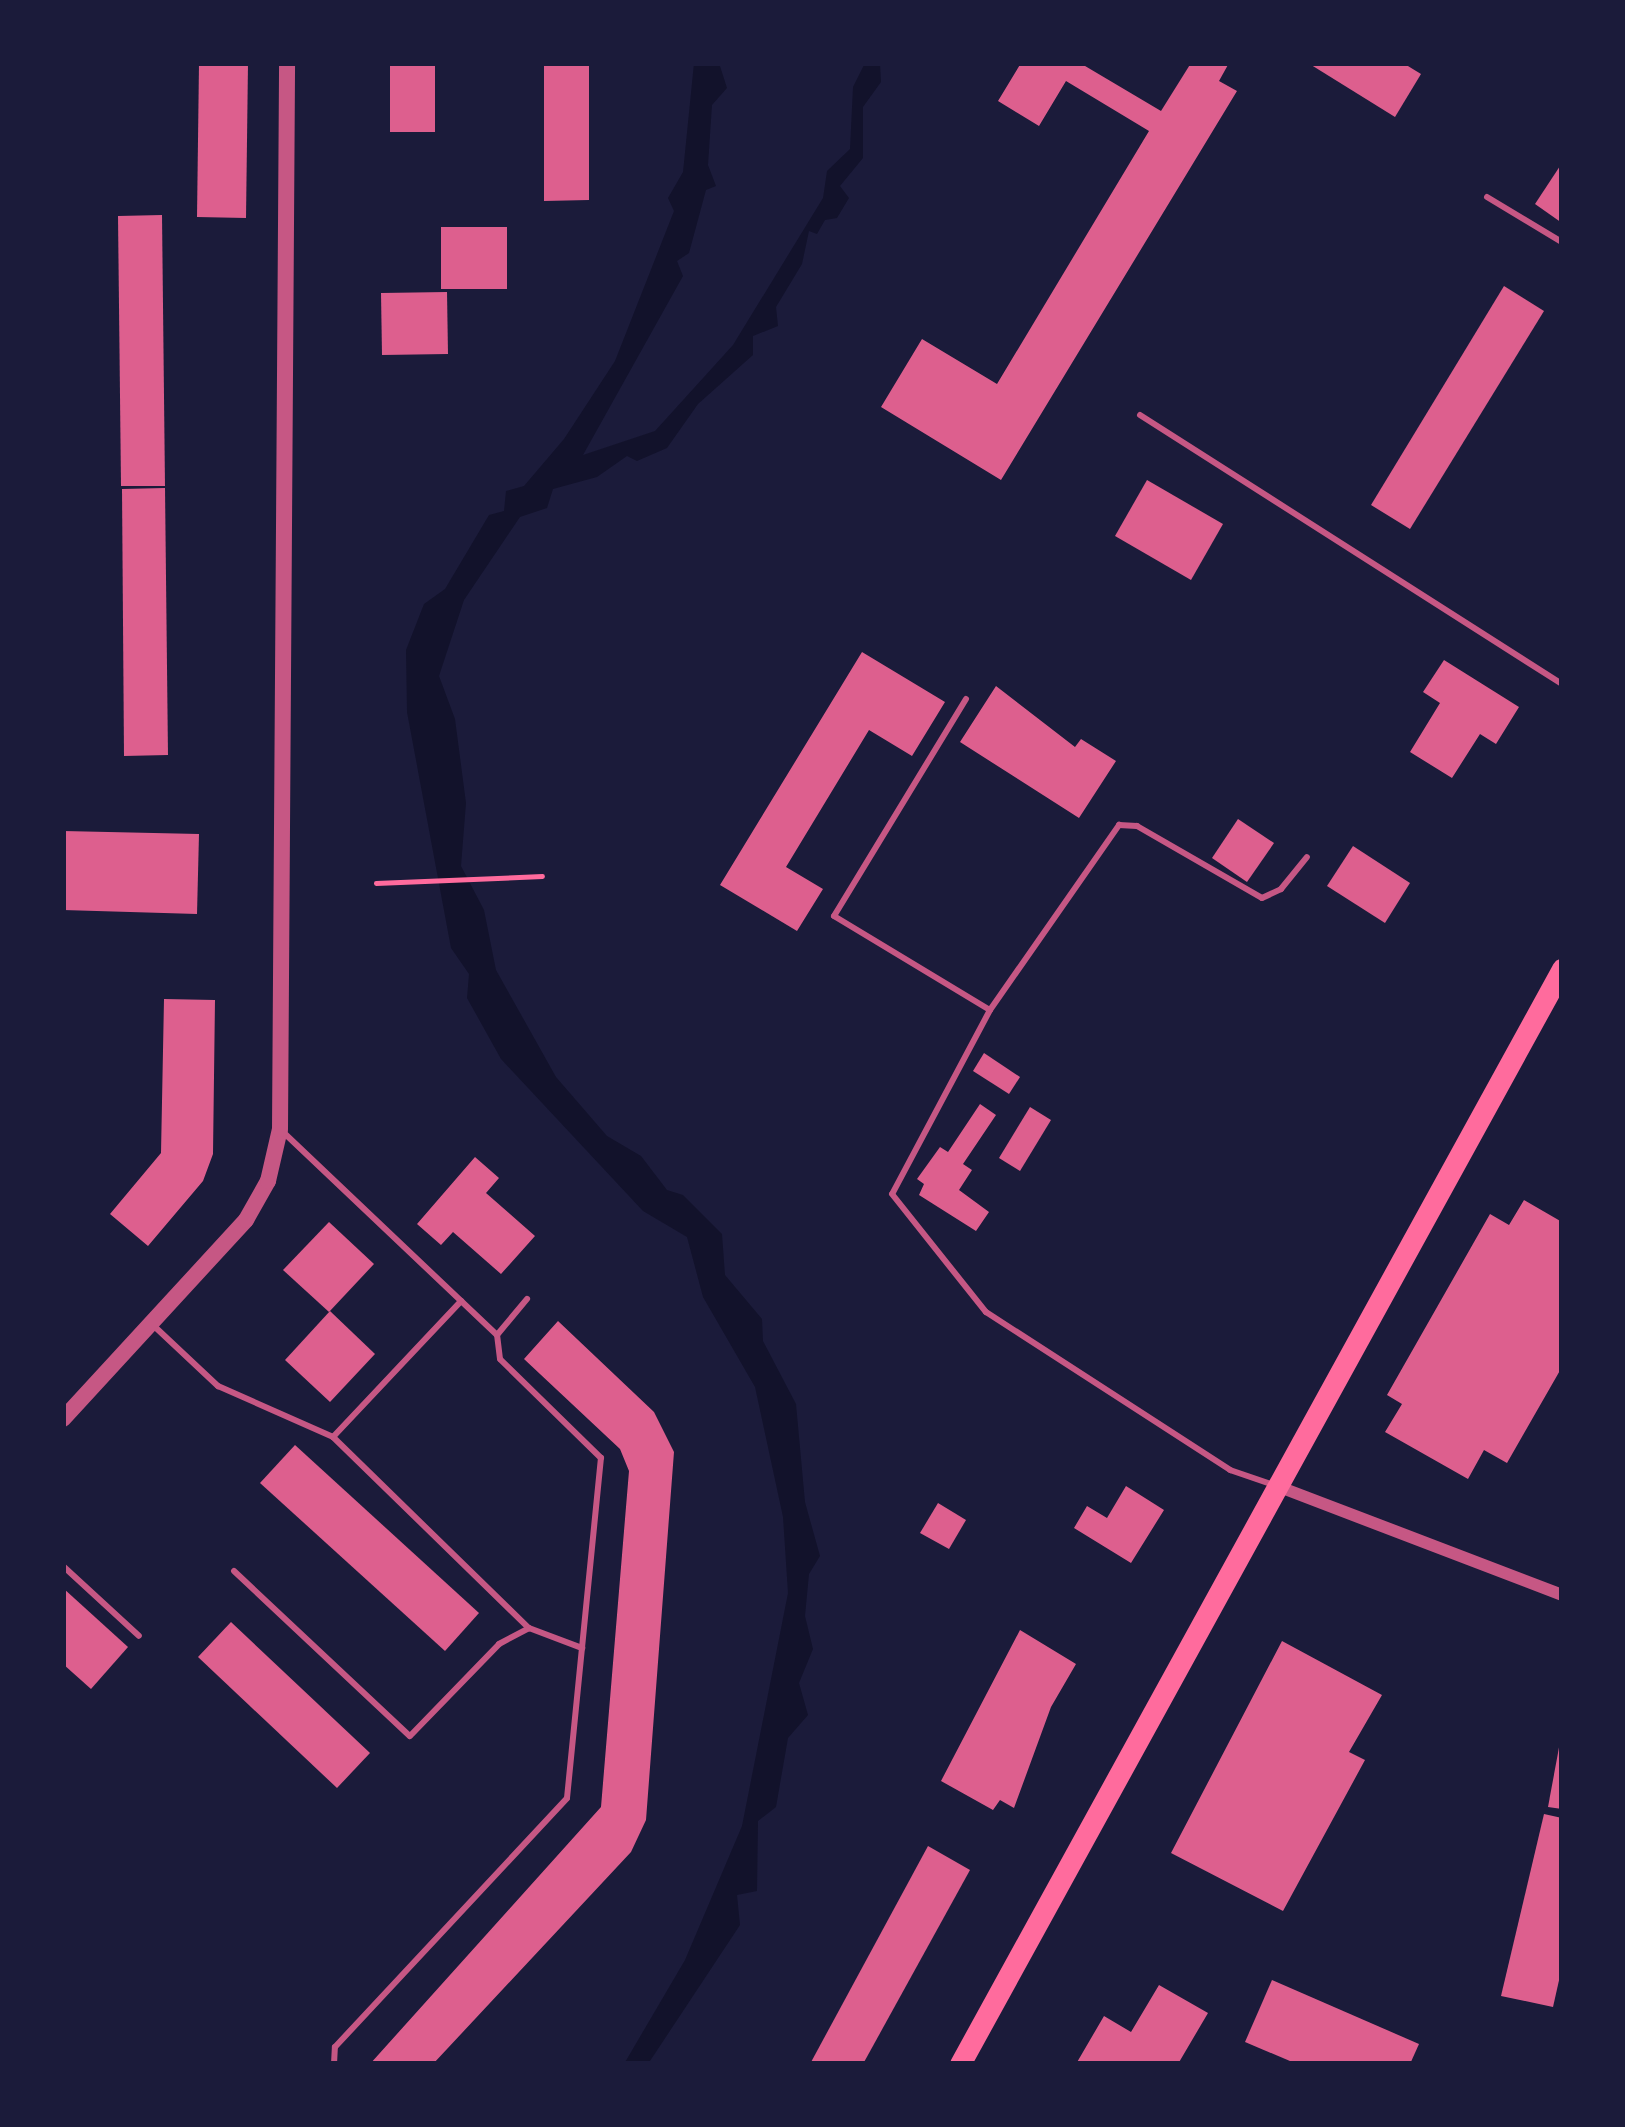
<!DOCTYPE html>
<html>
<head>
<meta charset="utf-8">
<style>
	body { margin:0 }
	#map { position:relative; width:1625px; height:2127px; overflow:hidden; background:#1b1b3a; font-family:Rubik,sans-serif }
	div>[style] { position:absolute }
	.water>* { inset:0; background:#12122b }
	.building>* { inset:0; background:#dd5f8e }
	.path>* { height:4.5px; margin:-2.25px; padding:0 2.25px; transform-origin:2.25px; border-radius:2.25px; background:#ff6b9d }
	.service>* { height:6px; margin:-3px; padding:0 3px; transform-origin:3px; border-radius:3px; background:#c65784 }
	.minor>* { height:12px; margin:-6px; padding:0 6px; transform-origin:6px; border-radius:6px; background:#c65784 }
	.tertiary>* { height:16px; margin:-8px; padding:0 8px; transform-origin:8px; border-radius:8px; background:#c65784 }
	.primary>* { height:21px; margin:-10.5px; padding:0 10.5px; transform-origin:10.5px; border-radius:10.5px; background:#ff6b9d }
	span { translate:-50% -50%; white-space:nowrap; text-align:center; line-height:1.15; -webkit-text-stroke:9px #1b1b3a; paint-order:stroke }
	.frame { position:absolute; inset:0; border:66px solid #1b1b3a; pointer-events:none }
</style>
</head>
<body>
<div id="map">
	<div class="water">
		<div style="clip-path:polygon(694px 63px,719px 63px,727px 88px,712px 105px,708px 165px,716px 186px,706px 190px,689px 253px,677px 261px,683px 276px,583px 455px,655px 431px,733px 345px,823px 198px,827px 171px,850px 149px,853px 87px,865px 63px,880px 63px,881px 82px,863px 107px,863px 158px,840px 186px,849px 198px,837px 218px,825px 220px,817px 234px,809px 231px,802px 264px,776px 307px,778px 326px,753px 336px,753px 355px,698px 404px,667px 448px,637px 461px,627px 456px,597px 477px,553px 489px,547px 508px,520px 517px,464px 600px,439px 676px,455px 719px,466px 803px,461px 866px,484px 910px,496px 970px,556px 1077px,607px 1136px,641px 1156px,667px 1190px,683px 1195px,722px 1234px,725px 1275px,762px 1319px,763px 1341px,796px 1404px,805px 1502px,820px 1556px,809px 1574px,805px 1616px,813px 1649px,799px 1683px,808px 1715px,788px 1738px,776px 1807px,758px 1821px,757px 1891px,737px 1895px,740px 1925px,648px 2064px,624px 2064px,685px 1960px,742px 1826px,788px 1593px,783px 1517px,755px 1387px,703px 1297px,687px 1237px,643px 1211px,501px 1059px,467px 998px,469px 974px,451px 948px,407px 712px,406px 650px,424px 604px,445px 589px,489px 515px,504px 511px,506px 491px,524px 486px,564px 439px,615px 361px,674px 211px,668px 198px,683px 172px)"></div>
	</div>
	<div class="building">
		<div style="clip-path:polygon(199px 63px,248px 63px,246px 218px,197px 217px)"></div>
		<div style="clip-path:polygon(390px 63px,435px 63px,435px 132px,390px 132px)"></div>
		<div style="clip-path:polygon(544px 63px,589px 63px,589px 200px,544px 201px)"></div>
		<div style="clip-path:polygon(1021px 63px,1080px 63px,1161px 111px,1191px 63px,1229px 63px,1219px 81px,1237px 91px,1001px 480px,881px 407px,922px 339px,997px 384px,1149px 131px,1066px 81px,1039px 126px,998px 101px)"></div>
		<div style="clip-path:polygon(1308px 63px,1403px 63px,1421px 74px,1395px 117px)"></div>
		<div style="clip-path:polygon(1562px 163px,1562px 223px,1535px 204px)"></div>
		<div style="clip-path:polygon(162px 215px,165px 486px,121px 486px,118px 216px)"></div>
		<div style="clip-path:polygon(441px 227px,507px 227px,507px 289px,441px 289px)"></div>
		<div style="clip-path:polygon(1504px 286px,1544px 311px,1410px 529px,1371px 505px)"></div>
		<div style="clip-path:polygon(447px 292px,448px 354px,382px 355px,381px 293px)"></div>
		<div style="clip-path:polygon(1147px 480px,1223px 524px,1191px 580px,1115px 536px)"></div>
		<div style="clip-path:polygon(165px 488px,168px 755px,124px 756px,122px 489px)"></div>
		<div style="clip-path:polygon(862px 652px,945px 702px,912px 756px,869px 730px,786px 867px,823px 889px,797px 931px,720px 885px)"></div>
		<div style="clip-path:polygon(1444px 660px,1519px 707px,1496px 744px,1480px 734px,1452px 778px,1410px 752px,1440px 703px,1423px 692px)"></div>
		<div style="clip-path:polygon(996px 686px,1075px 747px,1081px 739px,1116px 761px,1079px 818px,960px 742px)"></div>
		<div style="clip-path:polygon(1238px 819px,1274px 843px,1247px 882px,1212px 858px)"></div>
		<div style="clip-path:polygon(63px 831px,199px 834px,197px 914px,63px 910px)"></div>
		<div style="clip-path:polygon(1353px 846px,1410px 883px,1385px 923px,1327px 886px)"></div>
		<div style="clip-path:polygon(164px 999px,215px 1000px,213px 1154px,203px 1181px,148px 1246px,110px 1214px,161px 1153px)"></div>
		<div style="clip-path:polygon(984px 1053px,1020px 1077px,1009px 1094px,973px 1071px)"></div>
		<div style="clip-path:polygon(980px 1104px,996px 1115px,963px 1164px,972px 1170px,959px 1190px,989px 1212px,976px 1231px,919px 1195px,924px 1184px,917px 1179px,940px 1147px,948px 1152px)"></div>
		<div style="clip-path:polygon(1030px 1107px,1051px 1120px,1020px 1171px,999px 1158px)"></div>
		<div style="clip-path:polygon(475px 1157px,499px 1178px,486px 1193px,535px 1236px,501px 1274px,453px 1232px,441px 1245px,417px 1224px)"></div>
		<div style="clip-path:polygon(1524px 1200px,1562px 1222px,1562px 1367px,1507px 1463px,1484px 1450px,1468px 1479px,1385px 1432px,1402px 1404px,1387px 1395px,1490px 1214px,1509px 1225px)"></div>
		<div style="clip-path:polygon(329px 1222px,374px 1264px,329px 1312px,283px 1270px)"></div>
		<div style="clip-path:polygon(330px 1311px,375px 1354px,330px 1402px,285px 1360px)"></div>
		<div style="clip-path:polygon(558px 1321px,654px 1412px,674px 1452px,646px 1820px,631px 1852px,433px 2064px,370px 2064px,601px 1807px,629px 1471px,620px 1449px,524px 1359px)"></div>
		<div style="clip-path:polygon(295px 1445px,479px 1613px,445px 1651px,260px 1483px)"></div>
		<div style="clip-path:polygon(1126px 1486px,1164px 1510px,1131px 1563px,1074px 1528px,1087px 1506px,1107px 1518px)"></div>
		<div style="clip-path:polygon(938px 1503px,966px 1520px,949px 1549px,920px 1533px)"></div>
		<div style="clip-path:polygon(63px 1588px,128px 1647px,91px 1689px,63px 1664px)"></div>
		<div style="clip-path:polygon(231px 1622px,370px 1753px,337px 1788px,198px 1657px)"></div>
		<div style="clip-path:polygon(1020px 1630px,1076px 1664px,1051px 1707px,1014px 1808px,1000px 1800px,993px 1810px,941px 1781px)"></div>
		<div style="clip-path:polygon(1282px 1641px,1382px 1695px,1349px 1752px,1365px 1760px,1283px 1911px,1171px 1853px)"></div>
		<div style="clip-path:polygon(1560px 1742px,1562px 1742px,1562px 1809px,1548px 1807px)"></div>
		<div style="clip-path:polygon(1544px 1814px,1562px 1818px,1562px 1967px,1553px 2007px,1501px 1996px)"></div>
		<div style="clip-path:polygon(928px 1846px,970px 1870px,863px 2064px,810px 2064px)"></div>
		<div style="clip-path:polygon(1272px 1980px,1419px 2044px,1410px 2064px,1297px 2064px,1245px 2042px)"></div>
		<div style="clip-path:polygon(1159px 1985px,1208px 2013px,1178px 2064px,1076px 2064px,1104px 2016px,1131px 2032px)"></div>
	</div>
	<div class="path">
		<div style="left:376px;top:883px;width:166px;rotate:-2.4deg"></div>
	</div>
	<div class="service">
		<div style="left:1487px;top:197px;width:87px;rotate:31deg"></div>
		<div style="left:1140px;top:415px;width:500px;rotate:32.52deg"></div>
		<div style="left:966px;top:699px;width:254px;rotate:121.3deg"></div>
		<div style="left:834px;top:916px;width:182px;rotate:31.1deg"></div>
		<div style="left:990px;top:1010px;width:208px;rotate:118deg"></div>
		<div style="left:892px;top:1194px;width:151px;rotate:51.5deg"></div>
		<div style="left:986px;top:1312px;width:291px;rotate:32.9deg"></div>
		<div style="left:1230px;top:1470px;width:46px;rotate:18.8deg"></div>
		<div style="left:990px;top:1010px;width:226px;rotate:-55.1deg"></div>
		<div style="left:1119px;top:825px;width:18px;rotate:3deg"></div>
		<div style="left:1137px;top:826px;width:144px;rotate:29.9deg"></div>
		<div style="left:1262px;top:898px;width:21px;rotate:-25deg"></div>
		<div style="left:1281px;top:889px;width:41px;rotate:-50.9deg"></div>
		<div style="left:282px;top:1131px;width:296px;rotate:43.5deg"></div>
		<div style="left:154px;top:1326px;width:88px;rotate:43.2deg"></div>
		<div style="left:218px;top:1386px;width:126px;rotate:23.9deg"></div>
		<div style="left:333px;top:1437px;width:274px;rotate:44.3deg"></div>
		<div style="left:529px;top:1628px;width:57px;rotate:20.7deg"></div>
		<div style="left:333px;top:1437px;width:187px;rotate:-46.7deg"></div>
		<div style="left:63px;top:1566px;width:103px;rotate:42.6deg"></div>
		<div style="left:234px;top:1571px;width:241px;rotate:43.2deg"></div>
		<div style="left:410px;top:1736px;width:128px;rotate:-45.9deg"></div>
		<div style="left:499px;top:1644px;width:34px;rotate:-28deg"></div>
		<div style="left:334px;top:2064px;width:17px;rotate:-87deg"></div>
		<div style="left:335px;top:2047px;width:340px;rotate:-47deg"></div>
		<div style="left:567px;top:1798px;width:342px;rotate:-84.3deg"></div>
		<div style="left:601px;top:1458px;width:141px;rotate:-135.6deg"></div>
		<div style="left:500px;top:1359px;width:24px;rotate:-97deg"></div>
		<div style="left:497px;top:1335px;width:47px;rotate:-50.2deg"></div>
	</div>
	<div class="minor">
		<div style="left:1277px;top:1486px;width:305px;rotate:20.9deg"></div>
	</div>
	<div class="tertiary">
		<div style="left:63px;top:1419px;width:270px;rotate:-47.4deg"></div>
		<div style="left:246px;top:1220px;width:45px;rotate:-60.6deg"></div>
		<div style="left:268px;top:1181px;width:53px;rotate:-77deg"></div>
		<div style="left:280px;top:1129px;width:1066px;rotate:-89.62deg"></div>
	</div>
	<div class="primary">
		<div style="left:960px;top:2064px;width:1250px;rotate:-61.2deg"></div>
	</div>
	<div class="frame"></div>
</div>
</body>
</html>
